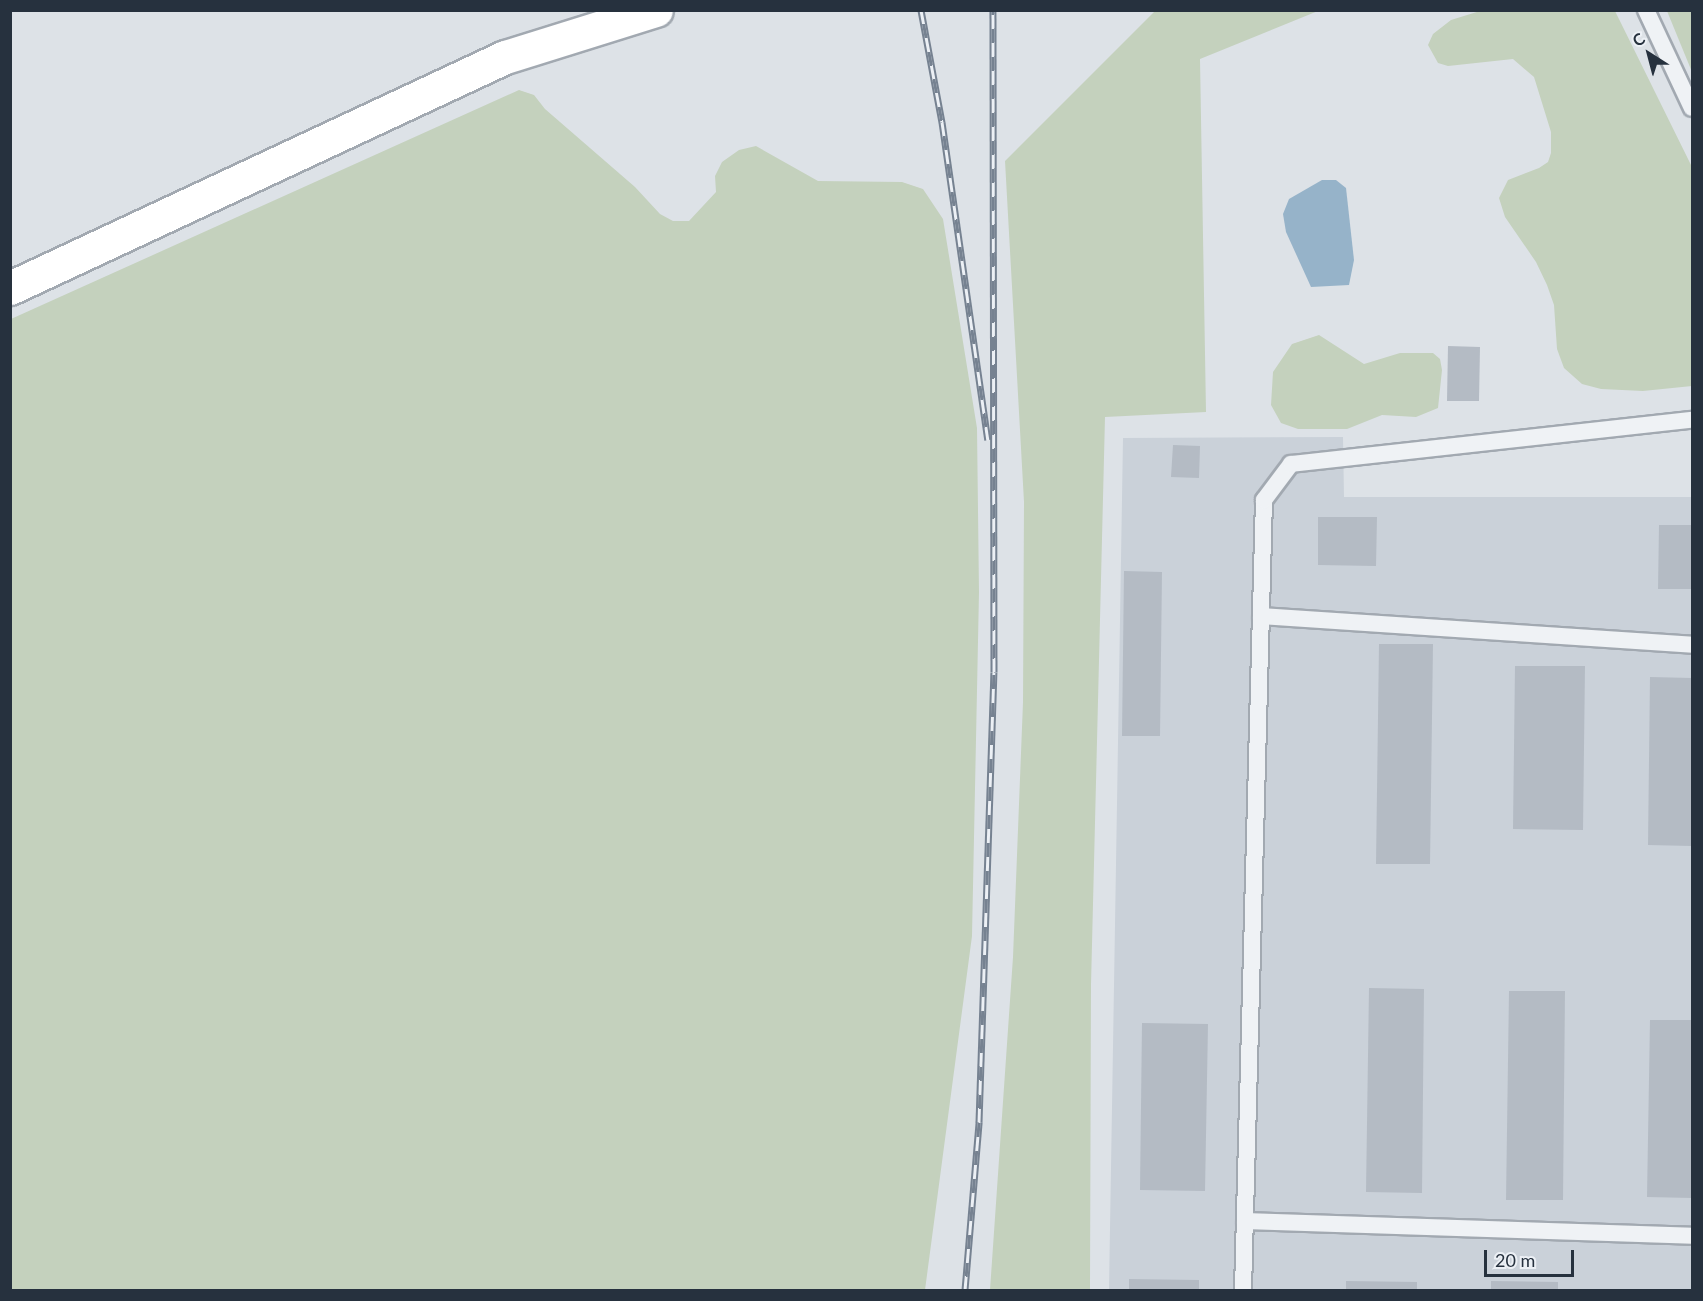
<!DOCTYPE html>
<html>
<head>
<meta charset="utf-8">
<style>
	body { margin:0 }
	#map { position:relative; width:1703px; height:1301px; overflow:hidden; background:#dde2e7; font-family:Lato,sans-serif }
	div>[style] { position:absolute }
	.built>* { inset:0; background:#cad1d9 }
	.green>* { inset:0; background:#c4d1bd }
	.water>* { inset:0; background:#96b3c9 }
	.building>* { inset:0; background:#b4bbc4 }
	.roads { filter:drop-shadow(2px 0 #a2a9b1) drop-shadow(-2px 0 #a2a9b1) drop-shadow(0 2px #a2a9b1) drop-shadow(0 -2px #a2a9b1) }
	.lane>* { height:16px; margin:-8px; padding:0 8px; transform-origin:8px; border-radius:8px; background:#eff2f5 }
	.secondary>* { height:33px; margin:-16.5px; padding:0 16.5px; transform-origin:16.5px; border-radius:16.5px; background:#fff }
	.rail>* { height:7px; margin-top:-3.5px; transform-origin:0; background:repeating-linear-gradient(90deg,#ecf0f5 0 14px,#768291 0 28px); box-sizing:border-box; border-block:2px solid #768291 }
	span { translate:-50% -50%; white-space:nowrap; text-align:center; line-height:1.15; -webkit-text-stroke:5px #ecf0f5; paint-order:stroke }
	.frame { position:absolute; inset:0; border:12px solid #26313e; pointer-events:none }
	.north { position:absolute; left:1619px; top:24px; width:60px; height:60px; -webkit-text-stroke:4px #ecf0f5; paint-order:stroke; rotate:324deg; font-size:16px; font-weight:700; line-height:24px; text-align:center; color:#26313e }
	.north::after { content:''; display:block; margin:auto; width:21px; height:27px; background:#26313e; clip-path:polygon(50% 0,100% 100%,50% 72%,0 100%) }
	.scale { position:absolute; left:1484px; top:1250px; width:90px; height:27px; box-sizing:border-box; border:3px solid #26313e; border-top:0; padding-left:8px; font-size:18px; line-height:21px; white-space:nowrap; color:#26313e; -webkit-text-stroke:4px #ecf0f5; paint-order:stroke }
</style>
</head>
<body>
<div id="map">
	<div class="built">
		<div style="clip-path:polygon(1343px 437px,1344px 497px,1692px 497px,1692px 1290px,1109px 1290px,1123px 438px)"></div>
	</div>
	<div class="green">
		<div style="clip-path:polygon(1155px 11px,1318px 11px,1200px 59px,1206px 412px,1105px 417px,1091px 985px,1090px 1290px,990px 1290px,1013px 957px,1023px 702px,1024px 502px,1005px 161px)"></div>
		<div style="clip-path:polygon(1480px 11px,1615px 11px,1692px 167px,1692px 386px,1643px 391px,1601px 389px,1582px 384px,1564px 368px,1557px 349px,1554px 305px,1547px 285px,1536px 262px,1505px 217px,1499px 198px,1508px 180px,1539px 168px,1548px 162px,1551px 153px,1551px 132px,1534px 77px,1513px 59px,1448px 66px,1438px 63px,1428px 45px,1433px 34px,1451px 20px)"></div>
		<div style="clip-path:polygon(1667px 11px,1692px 11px,1692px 72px)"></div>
		<div style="clip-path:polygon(519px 90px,534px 95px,545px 109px,635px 187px,660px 214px,673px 221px,689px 221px,716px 192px,715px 176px,722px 162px,739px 150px,756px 146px,818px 181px,902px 182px,923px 189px,943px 219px,977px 428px,979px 592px,972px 936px,925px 1290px,11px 1290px,11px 319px)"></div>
		<div style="clip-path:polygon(1319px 335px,1364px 364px,1400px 353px,1433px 353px,1440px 359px,1442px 370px,1438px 408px,1416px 417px,1382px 415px,1347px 429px,1298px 429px,1281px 423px,1271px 405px,1273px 372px,1292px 344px)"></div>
	</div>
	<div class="water">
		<div style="clip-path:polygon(1322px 180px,1336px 180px,1346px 188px,1354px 260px,1349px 285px,1311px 287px,1286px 232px,1283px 214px,1289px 199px)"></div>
	</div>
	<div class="building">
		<div style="clip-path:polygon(1448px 346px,1480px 347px,1479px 401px,1447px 401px)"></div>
		<div style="clip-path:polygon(1173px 445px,1200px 446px,1199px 478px,1171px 477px)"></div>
		<div style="clip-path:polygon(1318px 517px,1377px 517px,1376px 566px,1318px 565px)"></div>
		<div style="clip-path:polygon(1659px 525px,1692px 525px,1692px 589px,1658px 589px)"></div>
		<div style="clip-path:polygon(1124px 571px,1162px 572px,1160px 736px,1122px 736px)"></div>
		<div style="clip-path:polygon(1379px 644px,1433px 644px,1430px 864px,1376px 864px)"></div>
		<div style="clip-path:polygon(1515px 666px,1585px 666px,1583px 830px,1513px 829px)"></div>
		<div style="clip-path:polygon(1650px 677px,1692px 678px,1692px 846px,1648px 845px)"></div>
		<div style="clip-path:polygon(1369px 988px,1424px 989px,1422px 1193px,1366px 1192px)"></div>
		<div style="clip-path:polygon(1509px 991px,1565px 991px,1563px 1200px,1506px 1200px)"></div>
		<div style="clip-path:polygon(1650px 1020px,1692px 1020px,1692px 1198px,1647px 1197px)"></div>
		<div style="clip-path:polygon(1142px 1023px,1208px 1024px,1205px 1191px,1140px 1190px)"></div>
		<div style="clip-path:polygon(1129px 1279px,1199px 1280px,1199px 1290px,1129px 1290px)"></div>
		<div style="clip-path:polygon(1346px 1281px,1417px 1282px,1417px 1290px,1346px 1290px)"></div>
		<div style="clip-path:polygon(1491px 1281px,1558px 1282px,1558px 1290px,1491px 1290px)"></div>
	</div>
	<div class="roads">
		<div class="lane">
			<div style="left:1646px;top:10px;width:108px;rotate:64.9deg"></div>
			<div style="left:1261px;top:616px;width:432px;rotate:3.8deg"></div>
			<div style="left:1245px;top:1221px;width:447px;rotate:1.9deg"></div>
			<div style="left:1243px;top:1290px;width:790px;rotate:-88.48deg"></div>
			<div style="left:1264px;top:500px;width:45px;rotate:-53.1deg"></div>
			<div style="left:1291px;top:464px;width:403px;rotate:-6.3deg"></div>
		</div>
		<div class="secondary">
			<div style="left:10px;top:288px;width:546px;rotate:-25.02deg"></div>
			<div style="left:505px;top:57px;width:158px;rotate:-17.3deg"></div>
		</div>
	</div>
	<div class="rail">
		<div style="left:921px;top:10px;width:114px;rotate:79.4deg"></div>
		<div style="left:942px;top:122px;width:321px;rotate:81.8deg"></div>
		<div style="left:965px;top:1290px;width:169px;rotate:-85.2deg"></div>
		<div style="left:979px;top:1122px;width:450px;rotate:-88.1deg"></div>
		<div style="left:994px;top:672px;width:662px;rotate:-90.09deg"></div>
	</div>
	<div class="frame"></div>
	<div class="north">С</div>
	<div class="scale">20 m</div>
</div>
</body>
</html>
